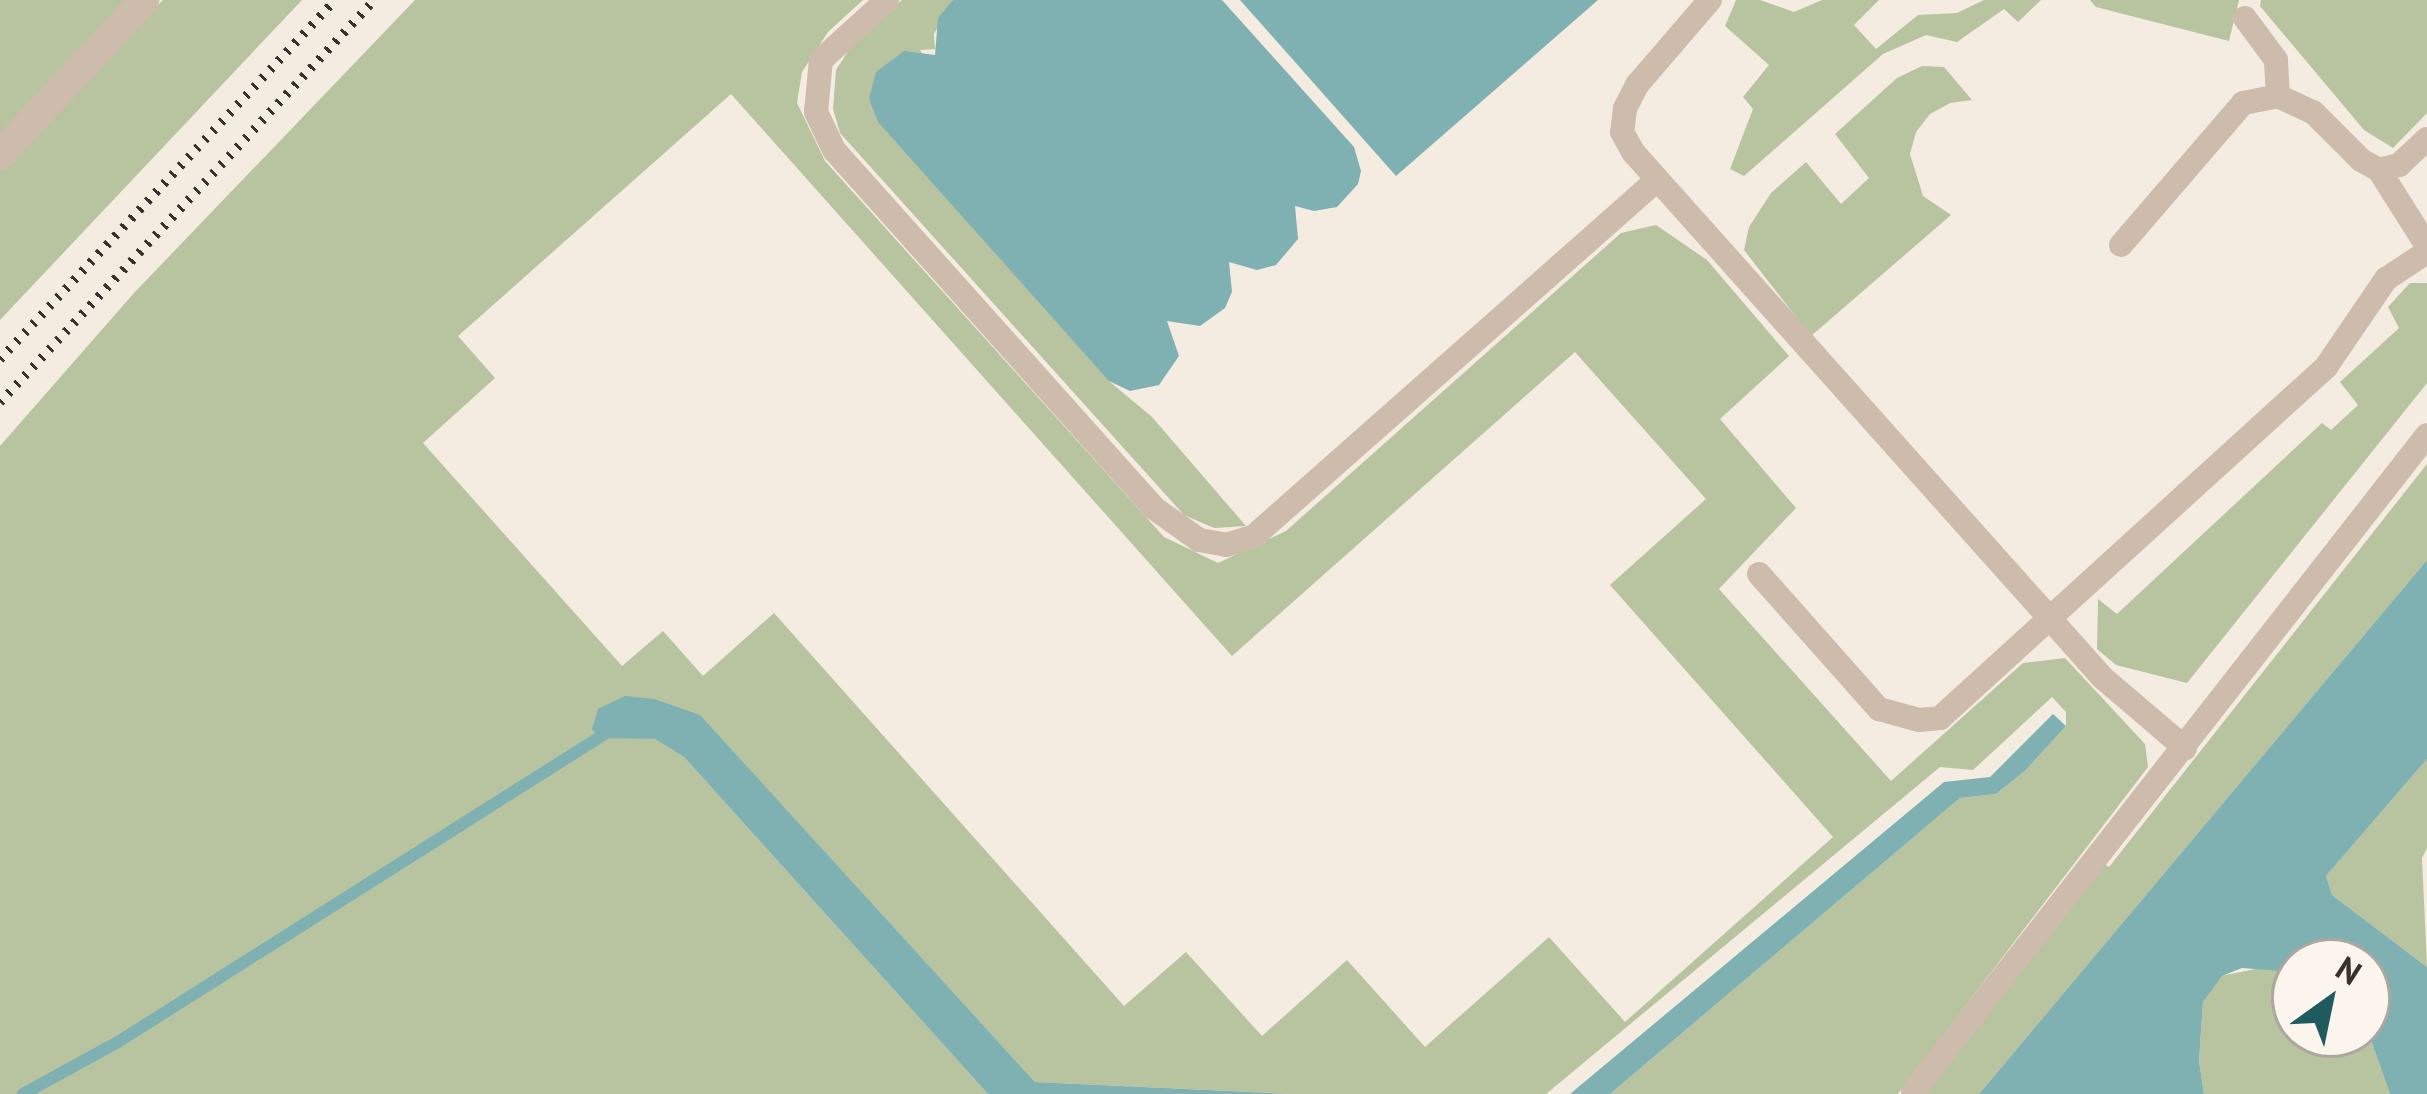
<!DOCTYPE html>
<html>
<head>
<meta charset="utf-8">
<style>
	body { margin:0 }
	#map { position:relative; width:2427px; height:1094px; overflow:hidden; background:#f4ebe1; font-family:"PT Sans",sans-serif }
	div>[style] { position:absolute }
	.green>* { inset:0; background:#b8c4a0 }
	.water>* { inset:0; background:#7fb0b2 }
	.stream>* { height:12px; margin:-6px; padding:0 6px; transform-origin:6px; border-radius:6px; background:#7fb0b2 }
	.service>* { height:24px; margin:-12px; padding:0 12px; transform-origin:12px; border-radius:12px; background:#cdbbac }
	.minor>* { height:30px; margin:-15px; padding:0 15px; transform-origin:15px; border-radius:15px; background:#cdbbac }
	.rail>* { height:9px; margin-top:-4.5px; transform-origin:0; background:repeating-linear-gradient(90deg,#3b302b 0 3px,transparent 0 12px) }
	span { translate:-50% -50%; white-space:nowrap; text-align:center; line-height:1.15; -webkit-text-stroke:12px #fbf5ee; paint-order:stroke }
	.north { position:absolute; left:2271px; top:938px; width:120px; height:120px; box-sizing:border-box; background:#fbf5ee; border:3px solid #aea6a0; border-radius:50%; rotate:33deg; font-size:33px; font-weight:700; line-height:48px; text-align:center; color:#3b302b }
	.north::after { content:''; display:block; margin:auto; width:42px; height:54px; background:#1f5a5e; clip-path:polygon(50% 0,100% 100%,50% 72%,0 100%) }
</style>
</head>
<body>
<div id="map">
	<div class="green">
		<div style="clip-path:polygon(0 0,131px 0,0 138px)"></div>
		<div style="clip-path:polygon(163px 0,302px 0,0 320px,0 170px)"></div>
		<div style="clip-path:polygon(evenodd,415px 0,863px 0,828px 32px,802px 72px,797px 103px,825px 161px,1164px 537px,1218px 563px,1286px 531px,1621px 233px,1656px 225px,1707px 260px,1789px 356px,1720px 419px,1796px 508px,1719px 589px,1891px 781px,2023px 663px,2065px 658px,2145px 744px,2148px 767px,1898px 1094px,1610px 1094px,1960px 798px,1996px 794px,2025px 771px,2066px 726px,2066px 712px,2052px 697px,1973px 770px,1940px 767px,1546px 1094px,1293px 1094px,1035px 1082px,700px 716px,613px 735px,655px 739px,684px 757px,988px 1094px,0 1094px,0 446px,134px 293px,415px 0,731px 94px,1232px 656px,1575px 352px,1706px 499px,1610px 585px,1833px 837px,1625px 1022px,1549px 937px,1425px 1047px,1347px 960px,1262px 1036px,1186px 952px,1124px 1006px,774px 613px,703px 676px,663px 631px,622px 666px,423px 443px,495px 378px,458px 336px,731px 94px)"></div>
		<div style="clip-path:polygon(902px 0,953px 0,934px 34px,935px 49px,920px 50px,1109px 381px,1152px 417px,1246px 526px,1214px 528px,1184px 515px,840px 133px,833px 109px,836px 70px,854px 42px)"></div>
		<div style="clip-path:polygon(1736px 0,1760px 0,1794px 12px,1822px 0,1879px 0,1854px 25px,1876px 49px,1918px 15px,1957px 13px,1984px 0,2041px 0,2018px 22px,2004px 9px,1957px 42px,1926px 35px,1883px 54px,1744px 176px,1730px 169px,1753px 109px,1743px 97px,1769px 65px,1725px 26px)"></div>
		<div style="clip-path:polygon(2090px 0,2239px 0,2229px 41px,2096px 7px)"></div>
		<div style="clip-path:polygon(2261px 0,2427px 0,2427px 113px,2393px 148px,2364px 130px,2260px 6px)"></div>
		<div style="clip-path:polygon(1922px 66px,1944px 67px,1972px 100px,1950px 103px,1930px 114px,1916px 132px,1910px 154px,1923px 196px,1951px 215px,1811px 336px,1744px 250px,1749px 227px,1771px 193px,1806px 162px,1841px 204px,1869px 178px,1835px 134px,1897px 78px)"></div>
		<div style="clip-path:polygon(2410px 283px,2427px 283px,2427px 383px,2187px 683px,2116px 665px,2097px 649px,2098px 599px,2117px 614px,2322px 423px,2331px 430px,2358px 405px,2340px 382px,2399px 328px,2388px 307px)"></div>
		<div style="clip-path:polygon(2427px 464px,2427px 560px,1979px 1094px,1922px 1094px,2101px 862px,2109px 867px)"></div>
		<div style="clip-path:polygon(2427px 759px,2427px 848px,2422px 858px,2427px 967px,2332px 895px,2326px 876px)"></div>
		<div style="clip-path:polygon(2265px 967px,2295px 972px,2295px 1034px,2367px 1034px,2367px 1029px,2390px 1094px,2204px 1094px,2199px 1061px,2203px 1002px,2221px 976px)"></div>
	</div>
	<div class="water">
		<div style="clip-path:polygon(953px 0,1222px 0,1354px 147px,1361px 171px,1358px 184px,1337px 207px,1314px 211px,1295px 206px,1298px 239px,1276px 265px,1257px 270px,1229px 262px,1232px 292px,1225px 308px,1200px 326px,1167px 321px,1179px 356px,1159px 385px,1130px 391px,1109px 381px,878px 122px,869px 99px,876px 72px,904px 51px,935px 55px,938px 18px)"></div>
		<div style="clip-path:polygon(1240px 0,1598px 0,1396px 176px)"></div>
		<div style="clip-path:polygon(2427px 560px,2427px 759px,2326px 876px,2332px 895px,2427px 967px,2427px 1094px,2390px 1094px,2367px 1029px,2367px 962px,2295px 962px,2295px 972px,2242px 968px,2222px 976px,2203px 1002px,2199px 1061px,2204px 1094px,1979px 1094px)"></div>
		<div style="clip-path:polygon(625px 696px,654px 699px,700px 715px,1035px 1082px,1293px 1094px,988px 1094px,684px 757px,655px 739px,599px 738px,592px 729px,598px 709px)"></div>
		<div style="clip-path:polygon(2053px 714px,2066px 726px,2025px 771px,1996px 794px,1960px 798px,1610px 1094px,1570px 1094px,1944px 782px,1990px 777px)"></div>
	</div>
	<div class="stream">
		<div style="left:23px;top:1094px;width:108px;rotate:-28.7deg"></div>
		<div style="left:118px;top:1042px;width:583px;rotate:-32.33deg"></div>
	</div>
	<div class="service">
		<div style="left:887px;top:0;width:89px;rotate:137.7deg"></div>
		<div style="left:821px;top:60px;width:52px;rotate:95.5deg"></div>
		<div style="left:816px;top:112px;width:42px;rotate:64.7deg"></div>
		<div style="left:834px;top:150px;width:480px;rotate:48.2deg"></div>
		<div style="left:1154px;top:508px;width:55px;rotate:35.4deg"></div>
		<div style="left:1199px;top:540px;width:27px;rotate:10deg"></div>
		<div style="left:1226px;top:545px;width:28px;rotate:-17deg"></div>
		<div style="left:1253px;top:537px;width:539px;rotate:-41.47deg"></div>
		<div style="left:1710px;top:0;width:112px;rotate:130.7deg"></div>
		<div style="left:1637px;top:85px;width:27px;rotate:117deg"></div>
		<div style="left:1625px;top:109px;width:23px;rotate:97deg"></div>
		<div style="left:1622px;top:132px;width:23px;rotate:61deg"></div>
		<div style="left:1633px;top:152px;width:705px;rotate:48.22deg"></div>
		<div style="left:2103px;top:678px;width:108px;rotate:40.5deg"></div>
		<div style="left:2245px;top:18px;width:52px;rotate:53.6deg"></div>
		<div style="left:2276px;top:60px;width:36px;rotate:87deg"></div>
		<div style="left:2379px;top:170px;width:90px;rotate:57.7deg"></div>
		<div style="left:2121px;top:245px;width:187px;rotate:-49.3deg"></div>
		<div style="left:2243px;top:103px;width:36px;rotate:-11deg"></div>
		<div style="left:2278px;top:96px;width:38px;rotate:25deg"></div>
		<div style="left:2313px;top:112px;width:68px;rotate:45deg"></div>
		<div style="left:2361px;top:160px;width:21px;rotate:29deg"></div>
		<div style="left:2379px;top:170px;width:21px;rotate:-14deg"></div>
		<div style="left:2399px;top:165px;width:38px;rotate:-43deg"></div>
		<div style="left:1759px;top:574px;width:181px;rotate:48.4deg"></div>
		<div style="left:1879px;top:709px;width:41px;rotate:15.4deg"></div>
		<div style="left:1919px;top:720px;width:21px;rotate:-5deg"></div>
		<div style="left:1940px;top:718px;width:522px;rotate:-42.28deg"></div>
		<div style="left:2326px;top:367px;width:107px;rotate:-55.7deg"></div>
		<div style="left:2386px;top:279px;width:49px;rotate:-33.4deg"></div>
		<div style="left:1913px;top:1092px;width:834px;rotate:-51.96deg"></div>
	</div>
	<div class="minor">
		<div style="left:0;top:155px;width:212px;rotate:-47.1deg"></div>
	</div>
	<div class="rail">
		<div style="left:0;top:359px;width:491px;rotate:-47deg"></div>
		<div style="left:0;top:402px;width:549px;rotate:-47.07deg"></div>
	</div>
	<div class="north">N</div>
</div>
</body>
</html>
